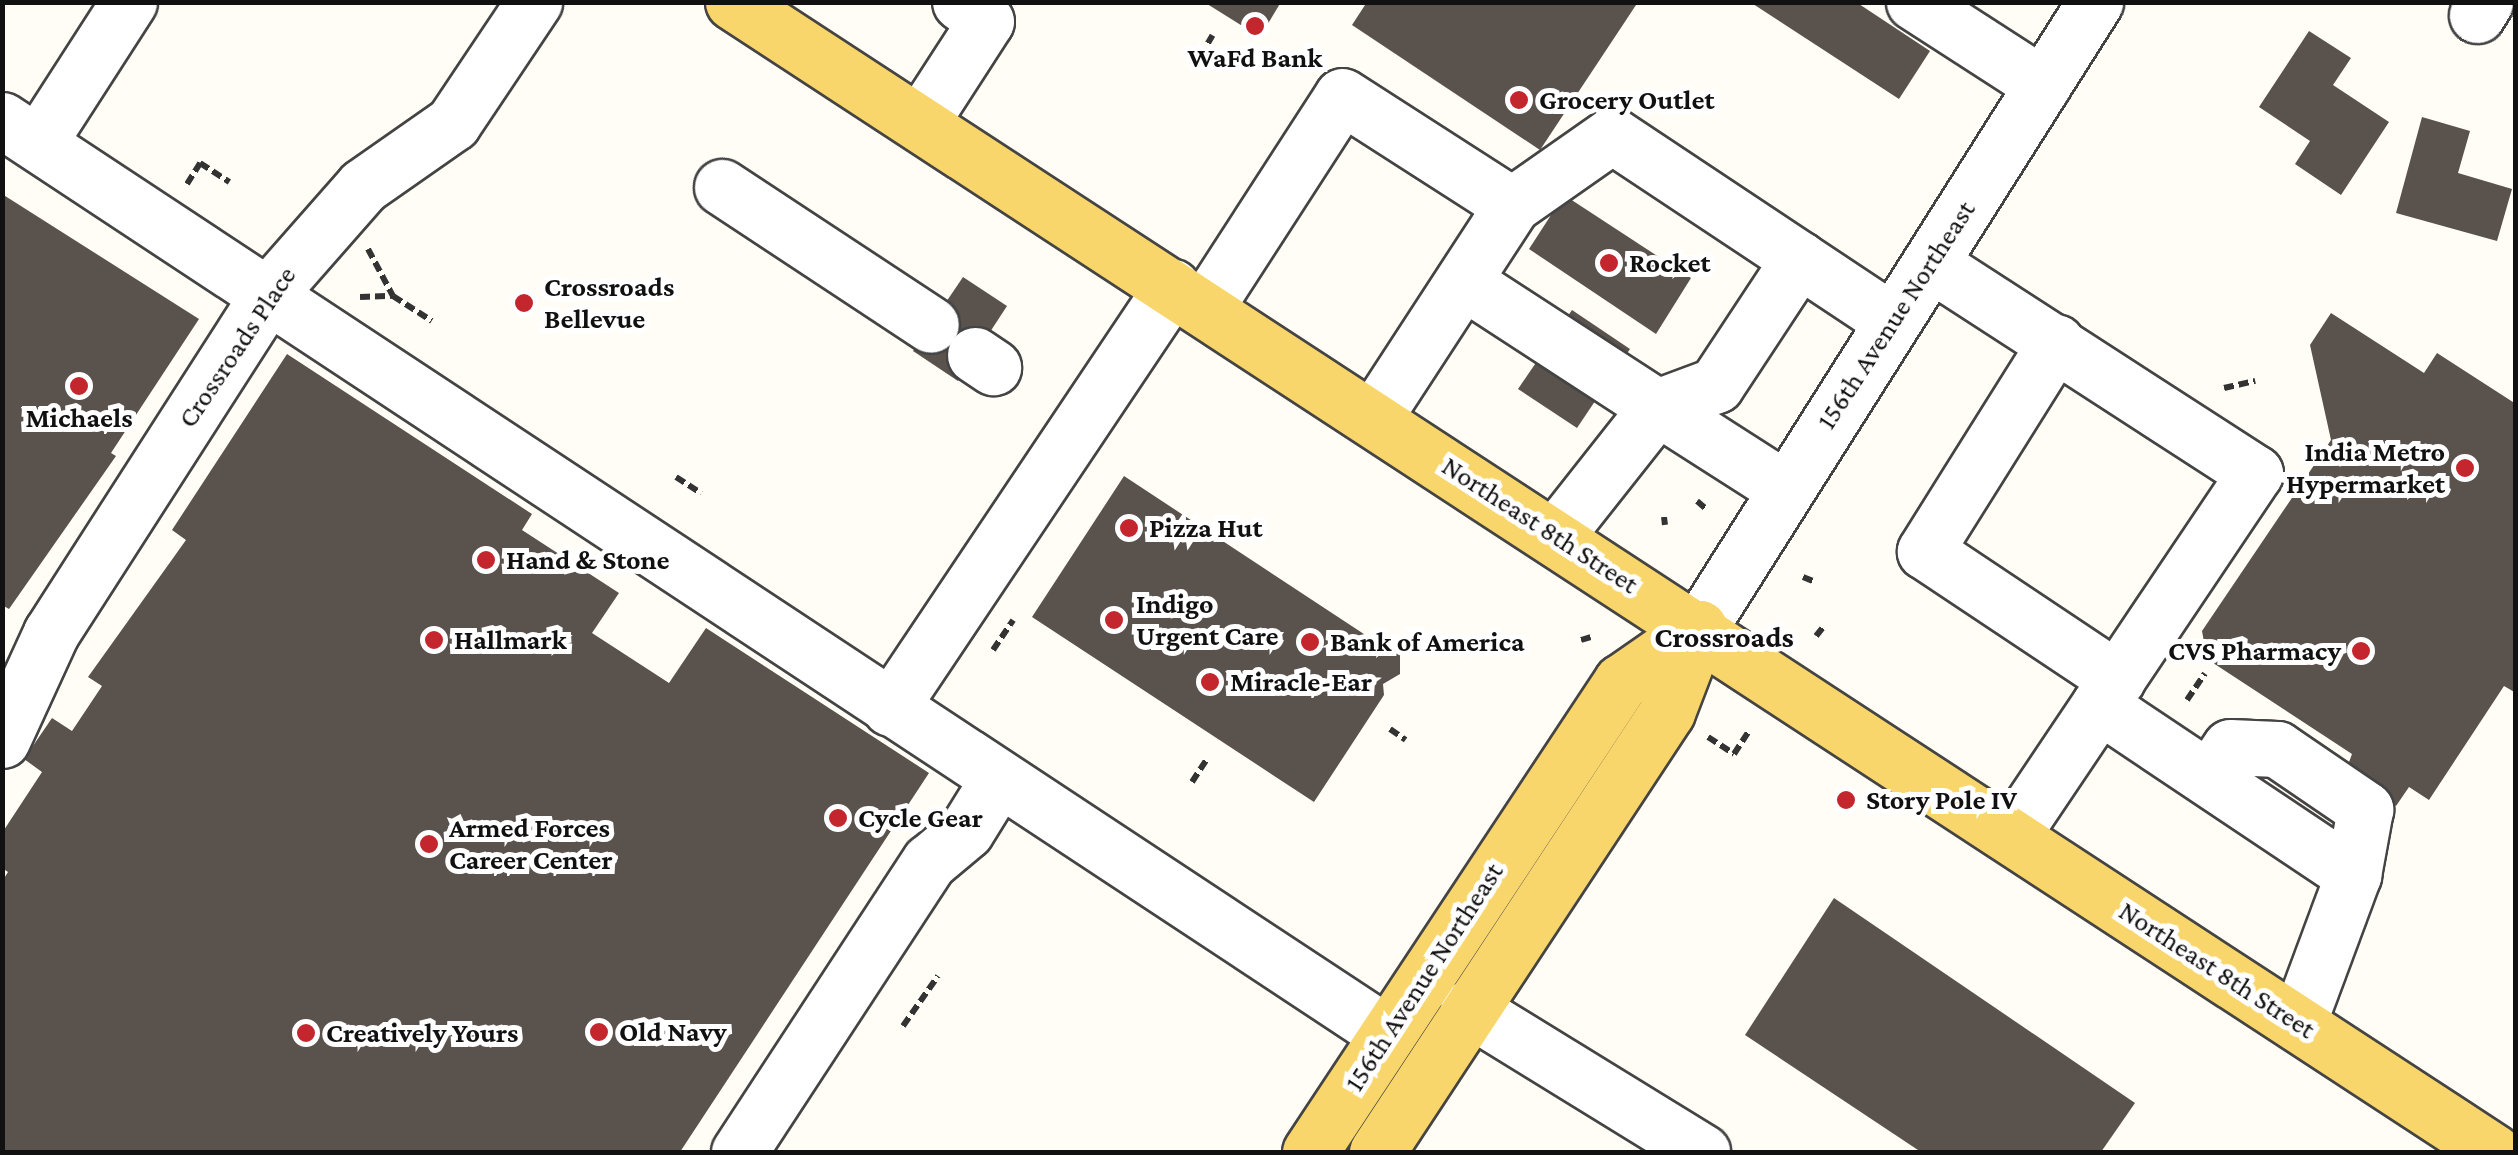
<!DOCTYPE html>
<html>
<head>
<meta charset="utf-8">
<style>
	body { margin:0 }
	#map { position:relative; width:2518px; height:1155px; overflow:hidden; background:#fffdf5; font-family:"Crimson Pro",serif }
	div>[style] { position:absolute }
	.building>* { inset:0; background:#5a524d }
	.path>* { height:6px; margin-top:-3px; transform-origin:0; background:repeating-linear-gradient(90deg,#333 0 10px,transparent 0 15px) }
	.roads { filter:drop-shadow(2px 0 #444) drop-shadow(-2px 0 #444) drop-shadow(0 2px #444) drop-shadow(0 -2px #444) }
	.minor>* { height:55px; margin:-27.5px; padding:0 27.5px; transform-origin:27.5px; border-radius:27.5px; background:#fff }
	.major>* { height:55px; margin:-27.5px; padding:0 27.5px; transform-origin:27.5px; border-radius:27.5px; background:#f9d66b }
	.dots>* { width:28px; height:28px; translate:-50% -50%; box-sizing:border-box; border:5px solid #fff; border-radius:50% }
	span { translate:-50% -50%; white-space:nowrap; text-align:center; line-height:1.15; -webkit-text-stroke:10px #fff; paint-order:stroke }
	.poi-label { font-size:28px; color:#111; font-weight:700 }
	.left { translate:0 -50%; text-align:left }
	.right { translate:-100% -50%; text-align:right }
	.street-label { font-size:28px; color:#111 }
	.neighbourhood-label { font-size:30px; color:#111; font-weight:700 }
	.frame { position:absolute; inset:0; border:5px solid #111; pointer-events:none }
</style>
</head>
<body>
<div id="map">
	<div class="building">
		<div style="clip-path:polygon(1204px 2px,1281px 2px,1260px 37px)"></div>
		<div style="clip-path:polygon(1367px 2px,1638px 2px,1540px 150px,1352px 25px)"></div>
		<div style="clip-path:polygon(1750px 2px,1856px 2px,1930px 51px,1899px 99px)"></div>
		<div style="clip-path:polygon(2309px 31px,2351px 58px,2333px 85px,2389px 122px,2341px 195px,2295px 164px,2310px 141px,2259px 107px)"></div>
		<div style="clip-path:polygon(2422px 117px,2470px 131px,2458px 173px,2512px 189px,2497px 241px,2396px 213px)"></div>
		<div style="clip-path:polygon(2px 194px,199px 319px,111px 453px,116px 456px,9px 609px,2px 605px)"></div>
		<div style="clip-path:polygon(1564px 195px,1691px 278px,1656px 334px,1529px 249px)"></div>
		<div style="clip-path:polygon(963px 277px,1007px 306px,958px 381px,913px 351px)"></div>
		<div style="clip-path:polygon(1572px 310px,1630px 349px,1577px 428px,1518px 389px)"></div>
		<div style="clip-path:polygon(2331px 313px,2424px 373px,2437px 353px,2516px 404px,2516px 693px,2504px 686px,2429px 800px,2409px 787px,2396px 806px,2345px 773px,2352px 754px,2207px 659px,2202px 631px,2331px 440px,2310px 345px)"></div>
		<div style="clip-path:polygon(287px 354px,532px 514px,522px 530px,619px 593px,592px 633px,669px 683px,706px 628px,929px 773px,680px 1152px,3px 1152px,3px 880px,8px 872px,2px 868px,2px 833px,42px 772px,24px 759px,52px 718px,72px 731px,102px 686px,88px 677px,186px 540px,172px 530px)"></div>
		<div style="clip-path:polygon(1124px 476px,1373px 640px,1375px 650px,1400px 654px,1400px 674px,1383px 684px,1384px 695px,1314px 802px,1032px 617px)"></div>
		<div style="clip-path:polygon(1834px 898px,2135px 1103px,2101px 1152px,1921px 1152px,1745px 1035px)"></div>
	</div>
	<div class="path">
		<div style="left:1193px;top:69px;width:39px;rotate:-60deg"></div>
		<div style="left:187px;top:184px;width:25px;rotate:-58deg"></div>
		<div style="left:200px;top:163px;width:35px;rotate:33deg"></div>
		<div style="left:368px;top:249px;width:53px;rotate:62deg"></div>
		<div style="left:360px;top:297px;width:33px;rotate:-2deg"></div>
		<div style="left:393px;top:296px;width:46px;rotate:32.7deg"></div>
		<div style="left:2224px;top:388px;width:32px;rotate:-13deg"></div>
		<div style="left:676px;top:477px;width:30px;rotate:33deg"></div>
		<div style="left:1697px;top:501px;width:11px;rotate:41deg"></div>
		<div style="left:1664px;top:517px;width:8px;rotate:83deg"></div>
		<div style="left:1803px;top:577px;width:11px;rotate:22deg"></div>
		<div style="left:1816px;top:636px;width:14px;rotate:-51deg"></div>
		<div style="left:1581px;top:640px;width:10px;rotate:-17deg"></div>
		<div style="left:993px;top:650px;width:36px;rotate:-56deg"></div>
		<div style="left:2187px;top:700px;width:32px;rotate:-56deg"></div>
		<div style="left:1390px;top:729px;width:19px;rotate:35deg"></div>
		<div style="left:1708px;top:737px;width:31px;rotate:33deg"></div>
		<div style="left:1734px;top:754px;width:27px;rotate:-57deg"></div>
		<div style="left:1192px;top:782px;width:27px;rotate:-57deg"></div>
		<div style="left:903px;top:1026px;width:61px;rotate:-55deg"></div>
	</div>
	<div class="roads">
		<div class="minor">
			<div style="left:1914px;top:2px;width:153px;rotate:32.8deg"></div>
			<div style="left:2477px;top:15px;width:15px;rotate:-58deg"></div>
			<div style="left:2px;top:120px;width:1658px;rotate:33.41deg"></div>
			<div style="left:920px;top:123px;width:121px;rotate:-57.1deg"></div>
			<div style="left:986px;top:21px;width:32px;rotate:-144deg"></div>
			<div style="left:38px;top:143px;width:168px;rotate:-57.2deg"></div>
			<div style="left:722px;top:187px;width:250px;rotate:33.4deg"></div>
			<div style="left:1930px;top:263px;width:387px;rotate:32.9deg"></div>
			<div style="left:2255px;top:473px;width:437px;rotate:123.9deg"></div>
			<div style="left:1463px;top:281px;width:231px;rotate:33deg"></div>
			<div style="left:1657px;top:407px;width:63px;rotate:-20.4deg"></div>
			<div style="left:1716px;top:385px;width:151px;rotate:-56.6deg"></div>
			<div style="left:1205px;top:308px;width:252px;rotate:-57.1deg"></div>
			<div style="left:1342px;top:96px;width:202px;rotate:32.7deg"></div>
			<div style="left:2056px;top:342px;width:247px;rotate:122.1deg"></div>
			<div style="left:1925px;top:551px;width:231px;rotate:33.7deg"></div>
			<div style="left:975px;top:355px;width:22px;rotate:34deg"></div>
			<div style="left:1374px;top:417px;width:253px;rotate:-56.9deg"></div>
			<div style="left:1512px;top:205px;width:122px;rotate:-35deg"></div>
			<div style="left:1612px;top:135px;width:336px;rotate:33.6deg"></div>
			<div style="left:1556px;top:535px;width:163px;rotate:-51.7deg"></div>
			<div style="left:1657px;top:407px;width:152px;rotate:32.6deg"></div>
			<div style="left:1699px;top:628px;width:741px;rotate:-57.68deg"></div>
			<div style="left:2099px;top:705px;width:306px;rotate:33.8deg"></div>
			<div style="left:890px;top:708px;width:507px;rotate:-56.18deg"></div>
			<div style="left:2px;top:740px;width:118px;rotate:-65.4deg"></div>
			<div style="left:51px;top:633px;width:404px;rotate:-57.3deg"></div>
			<div style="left:269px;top:293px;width:142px;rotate:-48.7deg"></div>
			<div style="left:363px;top:186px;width:110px;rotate:-35deg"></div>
			<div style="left:453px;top:123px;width:146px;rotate:-56.2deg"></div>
			<div style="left:2209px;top:778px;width:37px;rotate:-56deg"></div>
			<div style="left:2230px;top:747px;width:47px;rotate:2.4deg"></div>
			<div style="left:2277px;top:749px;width:107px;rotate:34.3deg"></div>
			<div style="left:2365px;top:809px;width:67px;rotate:100.3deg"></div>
			<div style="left:2353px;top:875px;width:158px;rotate:110.4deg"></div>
			<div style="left:1468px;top:1008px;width:275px;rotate:31.6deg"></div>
			<div style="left:739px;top:1152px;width:347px;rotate:-56.8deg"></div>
			<div style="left:929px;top:862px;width:48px;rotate:-40deg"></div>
			<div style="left:966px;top:831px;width:59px;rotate:-58.2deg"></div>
		</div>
		<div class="major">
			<div style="left:733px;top:2px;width:2103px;rotate:33.15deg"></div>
			<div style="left:1310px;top:1152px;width:564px;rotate:-56.51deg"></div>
			<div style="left:1621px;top:682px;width:95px;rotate:-34.7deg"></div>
			<div style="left:1377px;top:1152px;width:527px;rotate:-56.61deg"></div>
			<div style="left:1667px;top:712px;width:90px;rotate:-69.1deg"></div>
		</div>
	</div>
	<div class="dots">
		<div style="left:1255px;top:26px;background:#c4262e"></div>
		<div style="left:1519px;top:100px;background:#c4262e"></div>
		<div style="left:1609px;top:263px;background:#c4262e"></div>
		<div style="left:524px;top:303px;background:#c4262e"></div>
		<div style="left:79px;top:386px;background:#c4262e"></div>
		<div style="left:2465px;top:468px;background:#c4262e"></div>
		<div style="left:1129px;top:528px;background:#c4262e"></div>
		<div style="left:486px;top:560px;background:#c4262e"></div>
		<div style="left:1114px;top:620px;background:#c4262e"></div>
		<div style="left:434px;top:640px;background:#c4262e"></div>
		<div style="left:1310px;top:642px;background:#c4262e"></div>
		<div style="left:2361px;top:651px;background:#c4262e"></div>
		<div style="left:1210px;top:682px;background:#c4262e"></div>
		<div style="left:1846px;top:800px;background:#c4262e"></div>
		<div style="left:838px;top:818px;background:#c4262e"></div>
		<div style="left:429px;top:844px;background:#c4262e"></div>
		<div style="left:599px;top:1032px;background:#c4262e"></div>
		<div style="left:306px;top:1033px;background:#c4262e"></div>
	</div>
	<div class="poi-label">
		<span style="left:1255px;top:58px">WaFd Bank</span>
		<span class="left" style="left:1539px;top:100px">Grocery Outlet</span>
		<span class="left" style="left:1629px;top:263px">Rocket</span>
		<span class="left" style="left:544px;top:303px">Crossroads<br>Bellevue</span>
		<span style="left:79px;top:418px">Michaels</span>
		<span class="right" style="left:2445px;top:468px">India Metro<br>Hypermarket</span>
		<span class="left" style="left:1149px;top:528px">Pizza Hut</span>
		<span class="left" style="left:506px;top:560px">Hand &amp; Stone</span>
		<span class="left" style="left:1136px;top:620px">Indigo<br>Urgent Care</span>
		<span class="left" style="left:454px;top:640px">Hallmark</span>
		<span class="left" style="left:1330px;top:642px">Bank of America</span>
		<span class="right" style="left:2341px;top:651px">CVS Pharmacy</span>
		<span class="left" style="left:1230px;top:682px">Miracle-Ear</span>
		<span class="left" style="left:1866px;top:800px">Story Pole IV</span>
		<span class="left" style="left:858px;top:818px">Cycle Gear</span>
		<span class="left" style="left:449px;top:844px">Armed Forces<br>Career Center</span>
		<span class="left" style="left:619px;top:1032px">Old Navy</span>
		<span class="left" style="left:326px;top:1033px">Creatively Yours</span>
	</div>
	<div class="street-label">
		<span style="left:1896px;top:315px;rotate:-57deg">156th Avenue Northeast</span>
		<span style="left:237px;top:347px;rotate:-56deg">Crossroads Place</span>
		<span style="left:1540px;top:525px;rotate:33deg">Northeast 8th Street</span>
		<span style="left:2217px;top:970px;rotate:33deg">Northeast 8th Street</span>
		<span style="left:1424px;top:977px;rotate:-57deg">156th Avenue Northeast</span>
	</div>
	<div class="neighbourhood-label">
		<span style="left:1724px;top:637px">Crossroads</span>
	</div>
	<div class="frame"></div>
</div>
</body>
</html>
